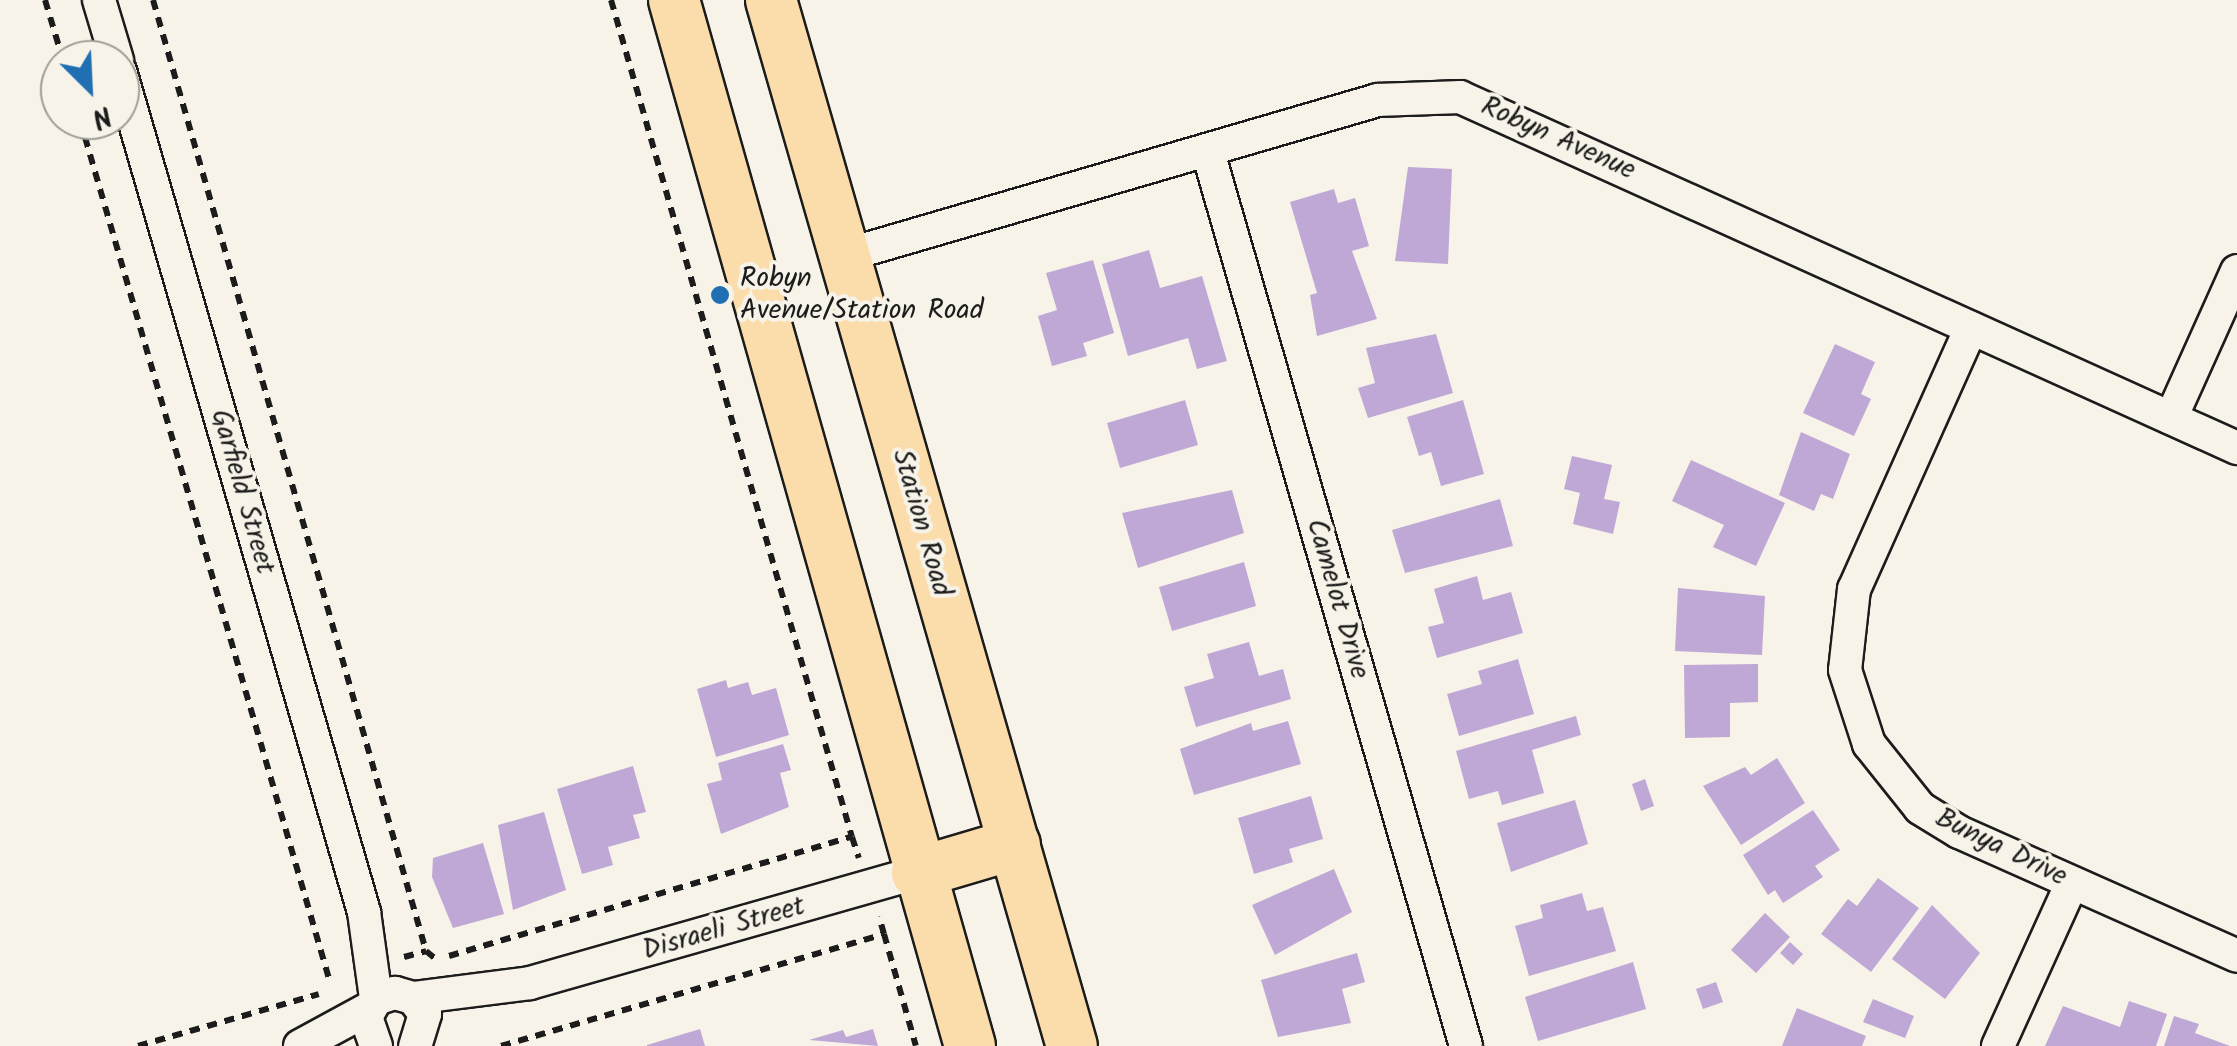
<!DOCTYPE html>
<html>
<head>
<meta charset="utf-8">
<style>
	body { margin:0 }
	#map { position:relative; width:2237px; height:1046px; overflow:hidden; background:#f7f3e8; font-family:Kalam,sans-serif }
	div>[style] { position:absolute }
	.building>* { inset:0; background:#bfa8d6 }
	.path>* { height:6px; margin-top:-3px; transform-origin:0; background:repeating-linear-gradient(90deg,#1c1c1c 0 10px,transparent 0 18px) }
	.roads { filter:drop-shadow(2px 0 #1c1c1c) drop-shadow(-2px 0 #1c1c1c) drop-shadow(0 2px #1c1c1c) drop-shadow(0 -2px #1c1c1c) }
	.street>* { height:32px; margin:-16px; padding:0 16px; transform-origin:16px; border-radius:16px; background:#f7f3e8 }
	.primary>* { height:50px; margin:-25px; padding:0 25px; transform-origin:25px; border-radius:25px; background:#fbddab }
	.dots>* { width:28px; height:28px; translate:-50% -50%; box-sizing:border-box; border:5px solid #f7f3e8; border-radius:50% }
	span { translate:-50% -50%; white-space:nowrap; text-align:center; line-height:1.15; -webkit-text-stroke:8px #f7f3e8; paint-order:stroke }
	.street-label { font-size:28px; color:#1c1c1c }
	.poi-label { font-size:28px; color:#1c1c1c }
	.left { translate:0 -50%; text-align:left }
	.north { position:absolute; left:40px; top:40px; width:100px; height:100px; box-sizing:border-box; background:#f7f3e8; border:2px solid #9f9d96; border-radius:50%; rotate:156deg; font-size:28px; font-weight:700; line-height:40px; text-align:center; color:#1c1c1c }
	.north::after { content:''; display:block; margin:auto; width:35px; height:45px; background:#1f6fb2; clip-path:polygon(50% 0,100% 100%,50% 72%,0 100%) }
</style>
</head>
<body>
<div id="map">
	<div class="building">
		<div style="clip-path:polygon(1408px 167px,1452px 169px,1448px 264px,1395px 261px)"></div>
		<div style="clip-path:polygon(1334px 189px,1338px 203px,1355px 198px,1369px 246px,1352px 251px,1377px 319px,1317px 336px,1310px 295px,1317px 293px,1290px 202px)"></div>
		<div style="clip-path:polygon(1149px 250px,1160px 288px,1202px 276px,1227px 361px,1197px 369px,1188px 338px,1128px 356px,1102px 264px)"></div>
		<div style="clip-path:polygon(1093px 260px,1114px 333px,1083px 343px,1087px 356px,1052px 366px,1038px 316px,1057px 310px,1046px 273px)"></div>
		<div style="clip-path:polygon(1436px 334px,1453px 393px,1368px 418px,1358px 388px,1375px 383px,1366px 348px)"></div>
		<div style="clip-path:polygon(1835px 344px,1875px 362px,1861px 394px,1871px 399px,1854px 436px,1803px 413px)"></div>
		<div style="clip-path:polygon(1185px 400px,1198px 445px,1120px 468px,1107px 423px)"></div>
		<div style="clip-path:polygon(1463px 400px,1484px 474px,1441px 486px,1431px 452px,1419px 456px,1407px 417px)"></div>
		<div style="clip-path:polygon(1801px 432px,1850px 454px,1833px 499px,1821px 494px,1814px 511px,1779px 495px)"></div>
		<div style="clip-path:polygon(1572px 456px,1612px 465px,1604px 499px,1620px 502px,1613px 534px,1573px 524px,1580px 493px,1564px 489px)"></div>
		<div style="clip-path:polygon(1691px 460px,1785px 503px,1756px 566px,1713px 547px,1724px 525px,1672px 501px)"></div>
		<div style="clip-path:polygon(1232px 490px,1244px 533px,1138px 568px,1122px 513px)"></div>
		<div style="clip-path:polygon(1500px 499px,1513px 546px,1405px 573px,1392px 530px)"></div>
		<div style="clip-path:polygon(1244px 562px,1256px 606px,1172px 631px,1159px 587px)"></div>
		<div style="clip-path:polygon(1477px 576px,1483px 600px,1511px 592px,1523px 633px,1437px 658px,1428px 627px,1444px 623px,1434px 589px)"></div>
		<div style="clip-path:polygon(1678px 588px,1765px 596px,1762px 655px,1675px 651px)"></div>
		<div style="clip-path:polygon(1249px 642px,1259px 676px,1283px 669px,1291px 699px,1196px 727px,1184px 687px,1214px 678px,1207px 654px)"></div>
		<div style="clip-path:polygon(1518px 659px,1534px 714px,1459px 736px,1447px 694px,1482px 684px,1478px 671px)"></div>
		<div style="clip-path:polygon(1758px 664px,1758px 702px,1730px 703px,1730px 737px,1685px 738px,1684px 665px)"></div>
		<div style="clip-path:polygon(726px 680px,728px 688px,748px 682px,752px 695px,776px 688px,789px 735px,716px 757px,697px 689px)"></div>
		<div style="clip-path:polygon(1576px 716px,1581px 735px,1532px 750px,1544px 793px,1502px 805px,1498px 791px,1469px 799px,1456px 751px)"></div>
		<div style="clip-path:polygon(1288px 721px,1301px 764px,1194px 795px,1180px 749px,1251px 723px,1253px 731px)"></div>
		<div style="clip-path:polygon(783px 744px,791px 770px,780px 773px,789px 807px,721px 834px,707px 784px,722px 780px,718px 763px)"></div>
		<div style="clip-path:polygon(1777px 758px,1805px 803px,1741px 845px,1703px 786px,1745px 767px,1751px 775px)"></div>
		<div style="clip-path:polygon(633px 766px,646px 812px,633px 815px,640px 838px,608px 847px,613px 865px,582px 874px,557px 789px)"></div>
		<div style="clip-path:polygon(1645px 779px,1654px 806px,1641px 811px,1632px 784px)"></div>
		<div style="clip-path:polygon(1311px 796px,1323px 839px,1289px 849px,1293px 862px,1254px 874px,1238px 818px)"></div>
		<div style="clip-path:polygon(1575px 800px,1588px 844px,1511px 872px,1497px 823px)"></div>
		<div style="clip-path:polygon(1813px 810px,1840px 850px,1815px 866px,1823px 877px,1783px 903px,1775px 890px,1768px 895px,1743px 855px)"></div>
		<div style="clip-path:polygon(544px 812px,566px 890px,513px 910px,498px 825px)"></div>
		<div style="clip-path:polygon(483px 843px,504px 914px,453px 928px,432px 877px,433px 858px)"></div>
		<div style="clip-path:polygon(1334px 869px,1352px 912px,1275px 955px,1252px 905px)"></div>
		<div style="clip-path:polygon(1878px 878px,1919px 908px,1871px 972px,1821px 934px,1848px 899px,1857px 906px)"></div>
		<div style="clip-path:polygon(1582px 893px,1587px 911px,1603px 907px,1616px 951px,1529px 976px,1515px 926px,1543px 918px,1540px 905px)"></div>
		<div style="clip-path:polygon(1932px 905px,1980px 953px,1945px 999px,1892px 959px)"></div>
		<div style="clip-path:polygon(1765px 913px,1790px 937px,1756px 973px,1731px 950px)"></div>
		<div style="clip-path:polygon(1790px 942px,1803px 954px,1793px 965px,1780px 953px)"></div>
		<div style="clip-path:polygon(1357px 953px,1365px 982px,1342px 989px,1351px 1023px,1278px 1037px,1261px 980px)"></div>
		<div style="clip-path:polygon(1633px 962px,1646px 1009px,1538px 1041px,1525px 997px)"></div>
		<div style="clip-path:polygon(1716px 982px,1723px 1002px,1703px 1009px,1696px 989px)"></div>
		<div style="clip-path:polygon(1873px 999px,1914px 1016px,1905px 1038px,1863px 1022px)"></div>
		<div style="clip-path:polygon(2129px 1001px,2167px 1014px,2156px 1046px,2045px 1046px,2063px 1006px,2120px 1027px)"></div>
		<div style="clip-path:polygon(1797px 1008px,1866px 1036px,1862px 1046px,1782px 1046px)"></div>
		<div style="clip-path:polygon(2174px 1016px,2199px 1024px,2195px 1033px,2230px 1046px,2164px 1046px)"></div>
		<div style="clip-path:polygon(700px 1029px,705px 1046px,647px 1046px,647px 1045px)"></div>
		<div style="clip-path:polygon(873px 1029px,878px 1046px,809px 1040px,843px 1030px,846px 1037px)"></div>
	</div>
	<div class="path">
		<div style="left:45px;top:0;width:63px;rotate:73.3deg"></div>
		<div style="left:153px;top:0;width:989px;rotate:73.98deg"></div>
		<div style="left:611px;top:0;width:871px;rotate:73.94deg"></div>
		<div style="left:80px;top:120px;width:894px;rotate:73.83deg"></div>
		<div style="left:884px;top:934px;width:116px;rotate:74.1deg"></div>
		<div style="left:449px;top:956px;width:420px;rotate:-16.5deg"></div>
		<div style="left:852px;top:837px;width:22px;rotate:72deg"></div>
		<div style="left:404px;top:957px;width:23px;rotate:-15deg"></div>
		<div style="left:426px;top:951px;width:14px;rotate:39deg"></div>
		<div style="left:138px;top:1046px;width:188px;rotate:-16deg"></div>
		<div style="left:501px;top:1046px;width:399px;rotate:-16.3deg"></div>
		<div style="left:884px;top:934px;width:18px;rotate:-106deg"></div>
	</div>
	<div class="roads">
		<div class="street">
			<div style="left:99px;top:0;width:63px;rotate:73.3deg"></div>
			<div style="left:120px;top:71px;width:876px;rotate:73.82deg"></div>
			<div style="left:364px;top:912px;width:88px;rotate:82.1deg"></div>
			<div style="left:1208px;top:152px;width:930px;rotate:73.9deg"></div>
			<div style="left:843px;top:256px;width:557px;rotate:-16.26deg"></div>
			<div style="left:1378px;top:100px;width:82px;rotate:-2.1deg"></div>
			<div style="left:1460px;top:97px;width:853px;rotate:24.31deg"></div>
			<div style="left:1971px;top:328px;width:286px;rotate:114.1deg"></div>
			<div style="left:1854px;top:589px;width:81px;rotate:96.3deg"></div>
			<div style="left:1845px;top:670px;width:78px;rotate:72deg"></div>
			<div style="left:1869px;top:744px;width:82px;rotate:51.4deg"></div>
			<div style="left:1920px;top:808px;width:46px;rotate:31.6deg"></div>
			<div style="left:1959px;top:832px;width:304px;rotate:24deg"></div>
			<div style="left:2171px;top:418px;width:161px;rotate:-65.8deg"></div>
			<div style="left:413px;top:998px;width:118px;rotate:-7.3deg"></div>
			<div style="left:530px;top:983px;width:402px;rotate:-15.9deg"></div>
			<div style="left:300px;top:1046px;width:80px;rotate:-28.5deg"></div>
			<div style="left:376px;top:1046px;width:31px;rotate:-109deg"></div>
			<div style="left:366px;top:1017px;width:21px;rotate:-61deg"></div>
			<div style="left:376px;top:999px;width:20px;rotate:-18deg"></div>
			<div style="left:395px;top:993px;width:19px;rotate:16deg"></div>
			<div style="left:413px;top:998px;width:20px;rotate:53deg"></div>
			<div style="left:425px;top:1014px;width:34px;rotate:107deg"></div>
			<div style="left:1998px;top:1046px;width:179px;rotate:-65.6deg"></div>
		</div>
		<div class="primary">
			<div style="left:674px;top:0;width:1087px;rotate:74.2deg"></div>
			<div style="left:771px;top:0;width:1088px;rotate:73.95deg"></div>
			<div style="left:917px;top:873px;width:102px;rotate:-16.5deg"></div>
		</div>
	</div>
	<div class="dots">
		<div style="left:720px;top:295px;background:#1f6fb2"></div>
	</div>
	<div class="street-label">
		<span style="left:1558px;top:139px;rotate:24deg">Robyn Avenue</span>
		<span style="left:242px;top:492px;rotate:74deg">Garfield Street</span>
		<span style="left:921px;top:523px;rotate:74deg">Station Road</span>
		<span style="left:1337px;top:599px;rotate:74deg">Camelot Drive</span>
		<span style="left:2001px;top:848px;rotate:26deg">Bunya Drive</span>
		<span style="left:724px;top:929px;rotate:-16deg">Disraeli Street</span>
	</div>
	<div class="poi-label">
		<span class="left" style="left:740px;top:295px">Robyn<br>Avenue/Station Road</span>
	</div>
	<div class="north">N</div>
</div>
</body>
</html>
